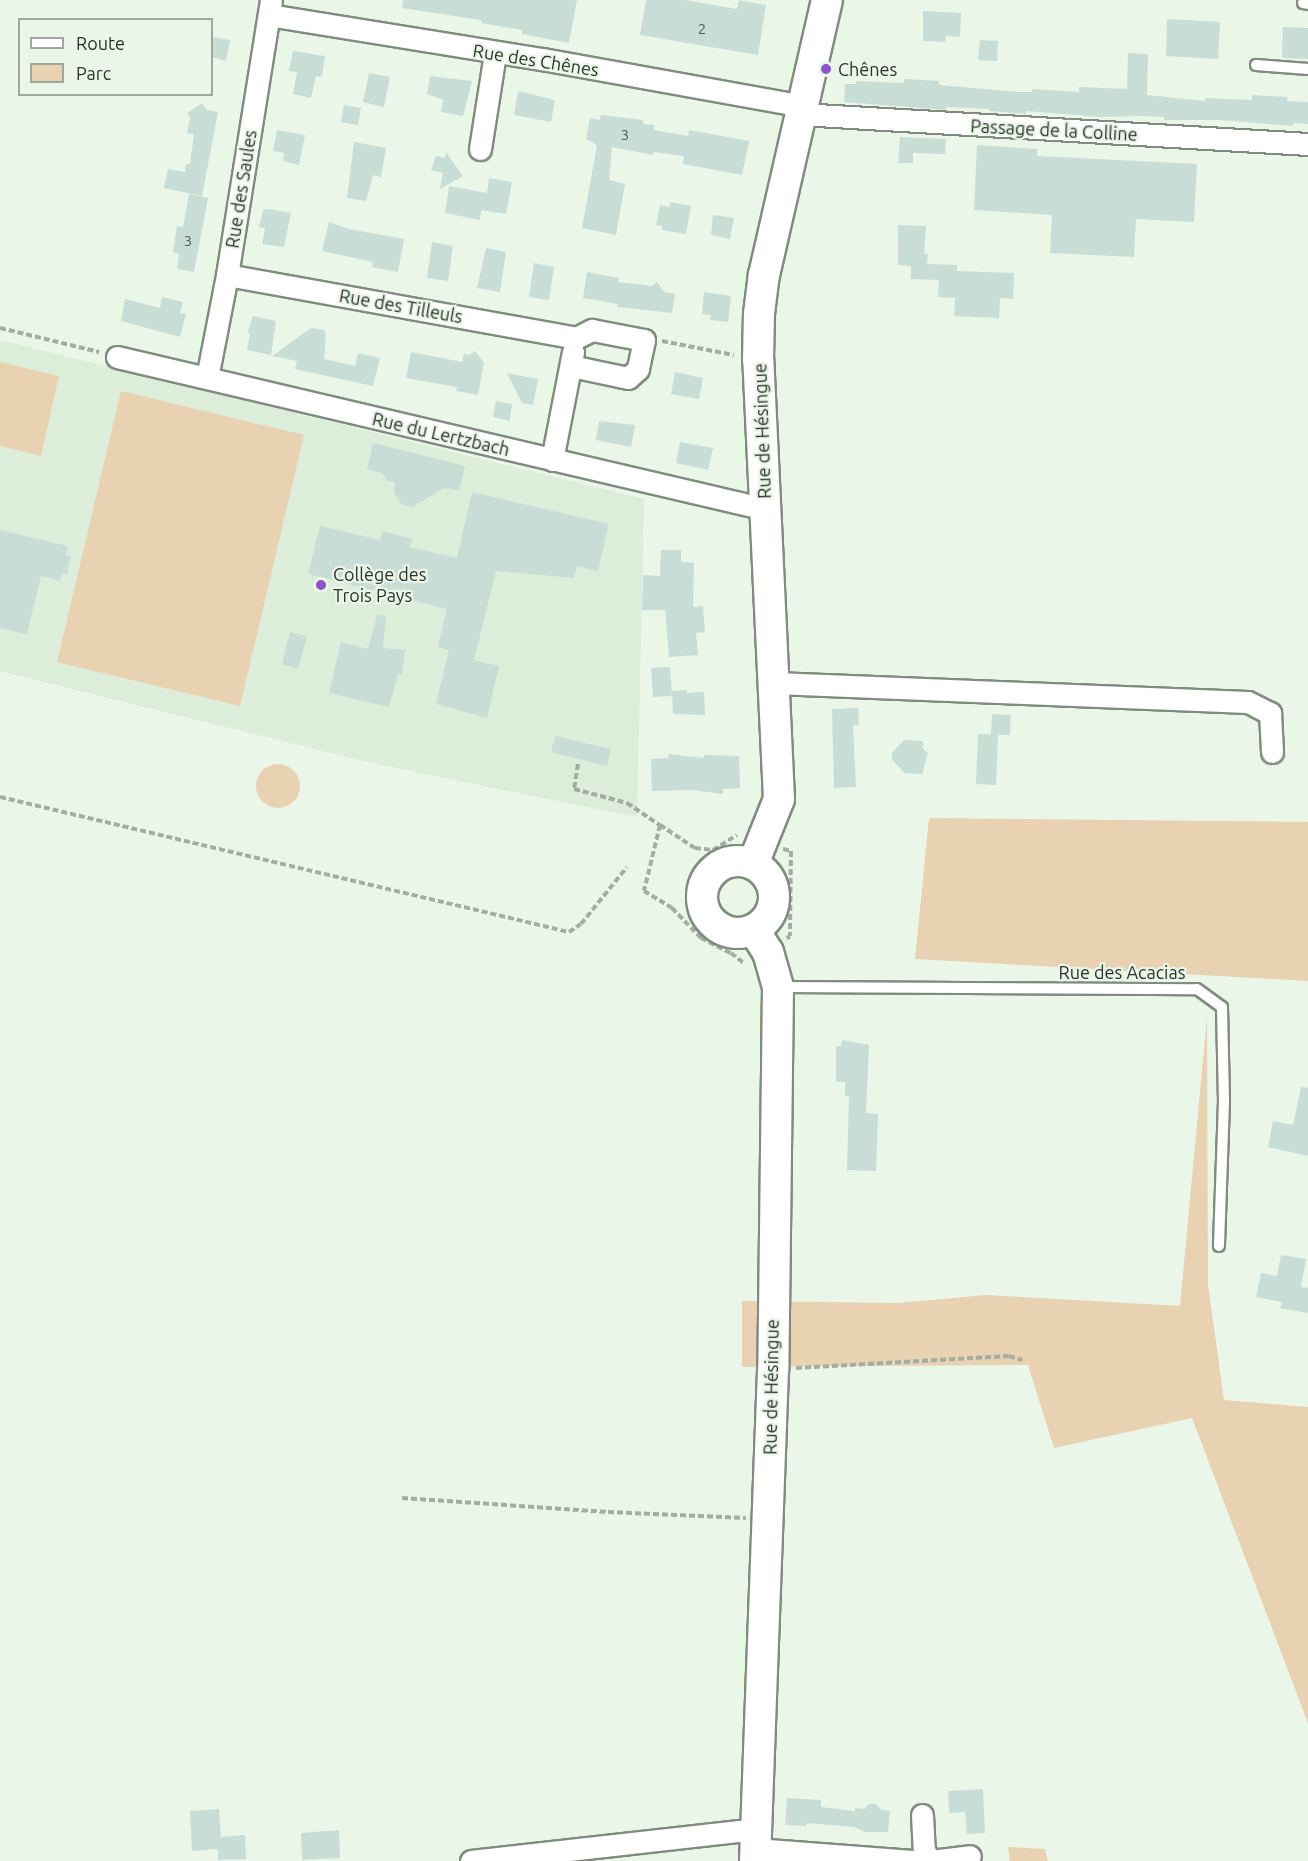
<!DOCTYPE html>
<html>
<head>
<meta charset="utf-8">
<style>
	body { margin:0 }
	#map { position:relative; width:1308px; height:1861px; overflow:hidden; background:#eaf6e8; font-family:Ubuntu,sans-serif }
	div>[style] { position:absolute }
	.built>* { inset:0; background:#dcedd9 }
	.green>* { inset:0; background:#e8d2b1 }
	.round { border-radius:50% }
	.building>* { inset:0; background:#c9ddd7 }
	.path>* { height:4px; margin-top:-2px; transform-origin:0; background:repeating-linear-gradient(90deg,#a4ada2 0 6px,transparent 0 9px) }
	.roads { filter:drop-shadow(2px 0 #808c7f) drop-shadow(-2px 0 #808c7f) drop-shadow(0 2px #808c7f) drop-shadow(0 -2px #808c7f) }
	.service>* { height:10px; margin:-5px; padding:0 5px; transform-origin:5px; border-radius:5px; background:#fff }
	.minor>* { height:21px; margin:-10.5px; padding:0 10.5px; transform-origin:10.5px; border-radius:10.5px; background:#fff }
	.secondary>* { height:30px; margin:-15px; padding:0 15px; transform-origin:15px; border-radius:15px; background:#fff }
	.secondary>.ring { margin:-15px; padding:0; box-sizing:content-box; background:none; border:30px solid #fff; border-radius:50% }
	.dots>* { width:16px; height:16px; translate:-50% -50%; box-sizing:border-box; border:3px solid #eaf6e8; border-radius:50% }
	span { translate:-50% -50%; white-space:nowrap; text-align:center; line-height:1.15; -webkit-text-stroke:4.5px #eaf6e8; paint-order:stroke }
	.number-label { font-size:15px; color:#545d58 }
	.number-label span { -webkit-text-stroke-width:0 }
	.street-label { font-size:18px; color:#2d322d }
	.poi-label { font-size:18px; color:#2d322d }
	.left { translate:0 -50%; text-align:left }
	.legend { position:absolute; left:18px; top:18px; width:195px; height:78px; box-sizing:border-box; background:#eaf6e8; border:2px solid #9ea89d; margin:0; padding:8px 10px; list-style:none; font-size:18px; color:#2d322d }
	.legend li { display:flex; align-items:center; gap:12px; height:30px }
	.legend b { width:30px; border:2px solid #9ea89d }
</style>
</head>
<body>
<div id="map">
	<div class="built">
		<div style="clip-path:polygon(0 340px,644px 499px,637px 817px,367px 762px,0 671px)"></div>
	</div>
	<div class="green">
		<div style="clip-path:polygon(0 362px,59px 376px,41px 456px,0 446px)"></div>
		<div style="clip-path:polygon(121px 391px,304px 435px,240px 706px,57px 662px)"></div>
		<div class="round" style="left:256px;top:764px;width:44px;height:44px"></div>
		<div style="clip-path:polygon(929px 818px,1308px 822px,1308px 981px,915px 959px)"></div>
		<div style="clip-path:polygon(1207px 1017px,1208px 1284px,1224px 1400px,1308px 1407px,1308px 1723px,1192px 1418px,1054px 1448px,1028px 1365px,742px 1367px,742px 1301px,898px 1303px,986px 1295px,1180px 1306px)"></div>
		<div style="clip-path:polygon(1008px 1847px,1045px 1849px,1048px 1861px,1010px 1861px)"></div>
	</div>
	<div class="building">
		<div style="clip-path:polygon(403px 0,577px 0,569px 43px,522px 34px,522px 30px,481px 23px,481px 20px,402px 8px)"></div>
		<div style="clip-path:polygon(646px 0,685px 0,737px 9px,739px 0,766px 5px,758px 55px,640px 35px)"></div>
		<div style="clip-path:polygon(923px 11px,961px 13px,960px 37px,946px 36px,945px 42px,923px 41px)"></div>
		<div style="clip-path:polygon(1167px 19px,1220px 22px,1218px 59px,1166px 56px)"></div>
		<div style="clip-path:polygon(1283px 27px,1308px 28px,1308px 59px,1282px 58px)"></div>
		<div style="clip-path:polygon(212px 37px,230px 40px,226px 61px,212px 57px)"></div>
		<div style="clip-path:polygon(980px 40px,998px 41px,997px 61px,978px 60px)"></div>
		<div style="clip-path:polygon(293px 51px,325px 56px,322px 77px,316px 76px,311px 98px,293px 94px,297px 72px,289px 71px)"></div>
		<div style="clip-path:polygon(1128px 53px,1148px 54px,1147px 95px,1205px 101px,1205px 98px,1252px 100px,1252px 95px,1287px 97px,1287px 101px,1308px 102px,1308px 124px,1294px 123px,1293px 126px,1221px 120px,1164px 120px,1164px 117px,1142px 116px,1099px 117px,1026px 111px,1026px 114px,989px 111px,989px 109px,946px 107px,946px 110px,844px 102px,845px 84px,856px 84px,856px 81px,904px 83px,904px 79px,939px 81px,939px 85px,1019px 92px,1032px 92px,1032px 89px,1079px 92px,1079px 87px,1127px 89px)"></div>
		<div style="clip-path:polygon(369px 73px,390px 77px,384px 107px,363px 102px)"></div>
		<div style="clip-path:polygon(430px 76px,472px 81px,463px 116px,441px 112px,443px 100px,427px 94px)"></div>
		<div style="clip-path:polygon(518px 91px,555px 100px,551px 122px,514px 115px)"></div>
		<div style="clip-path:polygon(202px 103px,207px 110px,218px 112px,202px 196px,164px 188px,168px 169px,185px 172px,186px 164px,190px 164px,194px 134px,187px 133px,190px 118px,187px 113px)"></div>
		<div style="clip-path:polygon(344px 105px,361px 108px,358px 125px,341px 122px)"></div>
		<div style="clip-path:polygon(601px 115px,643px 120px,643px 124px,654px 125px,654px 130px,688px 136px,689px 130px,749px 141px,742px 175px,683px 164px,684px 156px,654px 152px,653px 155px,612px 147px,609px 180px,625px 184px,616px 235px,582px 228px,597px 145px,586px 139px,590px 118px,600px 120px)"></div>
		<div style="clip-path:polygon(277px 130px,305px 135px,299px 165px,283px 161px,284px 153px,273px 151px)"></div>
		<div style="clip-path:polygon(900px 137px,946px 139px,945px 154px,913px 153px,913px 163px,898px 163px)"></div>
		<div style="clip-path:polygon(354px 142px,386px 148px,381px 177px,373px 175px,366px 201px,347px 198px)"></div>
		<div style="clip-path:polygon(977px 145px,1037px 149px,1037px 156px,1197px 164px,1194px 222px,1136px 219px,1134px 257px,1050px 253px,1052px 215px,974px 210px)"></div>
		<div style="clip-path:polygon(446px 152px,463px 176px,440px 189px,443px 173px,431px 170px,436px 156px,445px 158px)"></div>
		<div style="clip-path:polygon(489px 178px,512px 182px,506px 214px,481px 210px,480px 220px,445px 213px,449px 186px,487px 193px)"></div>
		<div style="clip-path:polygon(189px 194px,208px 198px,194px 272px,177px 269px,179px 254px,173px 252px,177px 226px,183px 227px)"></div>
		<div style="clip-path:polygon(671px 202px,691px 206px,686px 234px,662px 230px,662px 226px,656px 225px,660px 205px,669px 207px)"></div>
		<div style="clip-path:polygon(269px 209px,291px 213px,284px 247px,262px 244px,265px 228px,259px 227px,263px 210px)"></div>
		<div style="clip-path:polygon(713px 215px,734px 218px,730px 239px,711px 235px)"></div>
		<div style="clip-path:polygon(329px 222px,349px 229px,404px 239px,398px 272px,372px 267px,373px 262px,322px 251px)"></div>
		<div style="clip-path:polygon(898px 225px,926px 226px,924px 254px,928px 254px,927px 264px,957px 265px,957px 271px,1014px 273px,1013px 299px,1000px 298px,999px 318px,954px 316px,955px 298px,938px 297px,939px 280px,911px 279px,911px 266px,898px 265px)"></div>
		<div style="clip-path:polygon(432px 242px,453px 246px,448px 281px,427px 278px)"></div>
		<div style="clip-path:polygon(486px 248px,506px 252px,500px 292px,477px 288px)"></div>
		<div style="clip-path:polygon(534px 263px,554px 267px,549px 300px,529px 297px)"></div>
		<div style="clip-path:polygon(587px 272px,619px 278px,618px 282px,652px 286px,657px 282px,664px 292px,675px 294px,672px 313px,617px 307px,618px 304px,583px 298px)"></div>
		<div style="clip-path:polygon(704px 292px,731px 296px,728px 322px,710px 320px,711px 315px,702px 314px)"></div>
		<div style="clip-path:polygon(162px 297px,183px 302px,180px 313px,186px 314px,180px 337px,121px 321px,125px 299px,160px 308px)"></div>
		<div style="clip-path:polygon(253px 316px,276px 321px,271px 355px,247px 350px,250px 334px,248px 331px)"></div>
		<div style="clip-path:polygon(311px 328px,324px 330px,326px 334px,324px 359px,355px 366px,358px 353px,380px 358px,373px 386px,295px 369px,297px 361px,272px 356px)"></div>
		<div style="clip-path:polygon(475px 351px,484px 363px,478px 395px,456px 391px,457px 387px,406px 378px,411px 352px,462px 362px,464px 354px,469px 355px)"></div>
		<div style="clip-path:polygon(675px 372px,703px 378px,699px 399px,671px 394px)"></div>
		<div style="clip-path:polygon(507px 373px,538px 379px,533px 405px,522px 403px)"></div>
		<div style="clip-path:polygon(496px 401px,512px 404px,510px 421px,493px 417px)"></div>
		<div style="clip-path:polygon(599px 421px,635px 425px,631px 447px,596px 440px)"></div>
		<div style="clip-path:polygon(680px 442px,713px 448px,708px 470px,676px 463px)"></div>
		<div style="clip-path:polygon(373px 443px,465px 466px,459px 491px,444px 488px,412px 507px,401px 504px,394px 492px,395px 482px,386px 480px,382px 473px,367px 469px)"></div>
		<div style="clip-path:polygon(472px 492px,609px 524px,598px 571px,577px 566px,574px 578px,496px 571px,474px 660px,499px 666px,487px 718px,436px 704px,449px 650px,438px 647px,447px 609px,308px 574px,320px 526px,380px 540px,382px 531px,413px 539px,410px 547px,457px 558px)"></div>
		<div style="clip-path:polygon(0 530px,68px 546px,66px 555px,71px 556px,67px 574px,62px 574px,60px 581px,41px 576px,27px 634px,0 628px)"></div>
		<div style="clip-path:polygon(661px 550px,681px 550px,681px 562px,694px 563px,693px 607px,703px 606px,705px 632px,696px 633px,698px 655px,669px 657px,665px 610px,642px 610px,643px 575px,660px 576px)"></div>
		<div style="clip-path:polygon(377px 615px,386px 616px,383px 648px,405px 650px,402px 674px,398px 674px,389px 707px,329px 693px,341px 642px,368px 649px)"></div>
		<div style="clip-path:polygon(290px 632px,307px 636px,298px 669px,282px 664px)"></div>
		<div style="clip-path:polygon(670px 667px,672px 696px,653px 697px,651px 668px)"></div>
		<div style="clip-path:polygon(687px 690px,687px 693px,704px 692px,705px 715px,673px 714px,672px 691px)"></div>
		<div style="clip-path:polygon(858px 708px,859px 725px,853px 725px,856px 787px,834px 788px,832px 709px)"></div>
		<div style="clip-path:polygon(992px 714px,1011px 715px,1010px 735px,998px 735px,996px 785px,976px 784px,978px 734px,991px 734px)"></div>
		<div style="clip-path:polygon(555px 736px,611px 749px,607px 766px,551px 752px)"></div>
		<div style="clip-path:polygon(904px 740px,923px 741px,923px 749px,928px 753px,922px 774px,904px 773px,892px 759px,892px 753px)"></div>
		<div style="clip-path:polygon(668px 754px,704px 758px,704px 755px,739px 756px,740px 788px,723px 789px,723px 794px,691px 790px,652px 791px,651px 759px,669px 758px)"></div>
		<div style="clip-path:polygon(842px 1040px,869px 1045px,866px 1113px,878px 1114px,876px 1171px,847px 1170px,849px 1096px,845px 1096px,845px 1082px,836px 1082px,836px 1046px,841px 1046px)"></div>
		<div style="clip-path:polygon(1301px 1087px,1308px 1088px,1308px 1156px,1268px 1147px,1273px 1121px,1293px 1125px)"></div>
		<div style="clip-path:polygon(1281px 1255px,1306px 1259px,1301px 1287px,1308px 1288px,1308px 1313px,1280px 1308px,1282px 1302px,1256px 1297px,1261px 1273px,1277px 1276px)"></div>
		<div style="clip-path:polygon(983px 1789px,985px 1833px,967px 1834px,965px 1812px,949px 1813px,948px 1791px)"></div>
		<div style="clip-path:polygon(787px 1798px,821px 1800px,821px 1807px,855px 1811px,855px 1808px,864px 1809px,869px 1804px,876px 1804px,881px 1810px,890px 1811px,888px 1832px,865px 1832px,854px 1827px,807px 1823px,806px 1826px,785px 1825px)"></div>
		<div style="clip-path:polygon(219px 1809px,221px 1837px,245px 1835px,246px 1859px,218px 1860px,218px 1849px,192px 1851px,190px 1811px)"></div>
		<div style="clip-path:polygon(339px 1830px,340px 1858px,302px 1860px,301px 1833px)"></div>
	</div>
	<div class="path">
		<div style="left:0;top:328px;width:102px;rotate:13.6deg"></div>
		<div style="left:662px;top:341px;width:73px;rotate:11deg"></div>
		<div style="left:578px;top:764px;width:25px;rotate:99deg"></div>
		<div style="left:574px;top:789px;width:55px;rotate:14.8deg"></div>
		<div style="left:627px;top:803px;width:40px;rotate:34deg"></div>
		<div style="left:660px;top:825px;width:68px;rotate:103.6deg"></div>
		<div style="left:644px;top:891px;width:33px;rotate:31deg"></div>
		<div style="left:672px;top:908px;width:42px;rotate:46deg"></div>
		<div style="left:701px;top:938px;width:34px;rotate:27deg"></div>
		<div style="left:731px;top:953px;width:18px;rotate:38deg"></div>
		<div style="left:0;top:797px;width:585px;rotate:13.35deg"></div>
		<div style="left:569px;top:932px;width:14px;rotate:-34deg"></div>
		<div style="left:581px;top:924px;width:73px;rotate:-51.1deg"></div>
		<div style="left:660px;top:825px;width:42px;rotate:33.3deg"></div>
		<div style="left:695px;top:848px;width:18px;rotate:6deg"></div>
		<div style="left:713px;top:850px;width:28px;rotate:-32deg"></div>
		<div style="left:783px;top:849px;width:8px;rotate:14deg"></div>
		<div style="left:791px;top:851px;width:85px;rotate:90.7deg"></div>
		<div style="left:790px;top:936px;width:4px;rotate:146deg"></div>
		<div style="left:796px;top:1368px;width:213px;rotate:-3.2deg"></div>
		<div style="left:1009px;top:1356px;width:14px;rotate:17deg"></div>
		<div style="left:402px;top:1498px;width:206px;rotate:3.9deg"></div>
		<div style="left:608px;top:1512px;width:138px;rotate:2.5deg"></div>
	</div>
	<div class="roads">
		<div class="service">
			<div style="left:1303px;top:3px;width:5px;rotate:11deg"></div>
			<div style="left:1256px;top:65px;width:52px;rotate:4.4deg"></div>
			<div style="left:781px;top:987px;width:416px;rotate:0.3deg"></div>
			<div style="left:1197px;top:989px;width:31px;rotate:36deg"></div>
			<div style="left:1222px;top:1007px;width:94px;rotate:88.8deg"></div>
			<div style="left:1224px;top:1101px;width:145px;rotate:92deg"></div>
		</div>
		<div class="minor">
			<div style="left:269px;top:15px;width:277px;rotate:9.2deg"></div>
			<div style="left:542px;top:59px;width:264px;rotate:10.2deg"></div>
			<div style="left:800px;top:114px;width:509px;rotate:3.38deg"></div>
			<div style="left:480px;top:149px;width:97px;rotate:-81.1deg"></div>
			<div style="left:227px;top:275px;width:355px;rotate:10.2deg"></div>
			<div style="left:576px;top:338px;width:18px;rotate:-27deg"></div>
			<div style="left:592px;top:330px;width:53px;rotate:10.9deg"></div>
			<div style="left:644px;top:340px;width:30px;rotate:102deg"></div>
			<div style="left:638px;top:369px;width:13px;rotate:138deg"></div>
			<div style="left:628px;top:378px;width:58px;rotate:-168.1deg"></div>
			<div style="left:117px;top:357px;width:666px;rotate:13.2deg"></div>
			<div style="left:207px;top:378px;width:105px;rotate:-79deg"></div>
			<div style="left:227px;top:275px;width:278px;rotate:-80.9deg"></div>
			<div style="left:552px;top:460px;width:110px;rotate:-79deg"></div>
			<div style="left:775px;top:683px;width:473px;rotate:2.3deg"></div>
			<div style="left:1248px;top:702px;width:25px;rotate:27deg"></div>
			<div style="left:1270px;top:713px;width:39px;rotate:87deg"></div>
			<div style="left:922px;top:1815px;width:36px;rotate:87deg"></div>
			<div style="left:924px;top:1851px;width:12px;rotate:55deg"></div>
			<div style="left:755px;top:1849px;width:158px;rotate:4.3deg"></div>
			<div style="left:471px;top:1861px;width:270px;rotate:-6.4deg"></div>
			<div style="left:739px;top:1831px;width:17px;rotate:7deg"></div>
			<div style="left:931px;top:1861px;width:39px;rotate:-7deg"></div>
		</div>
		<div class="secondary">
			<div class="ring" style="left:702px;top:861px;width:42px;height:42px"></div>
			<div style="left:753px;top:864px;width:70px;rotate:-68.2deg"></div>
			<div style="left:779px;top:799px;width:440px;rotate:-92.7deg"></div>
			<div style="left:758px;top:360px;width:46px;rotate:-88.8deg"></div>
			<div style="left:759px;top:314px;width:39px;rotate:-83deg"></div>
			<div style="left:764px;top:275px;width:282px;rotate:-77.1deg"></div>
			<div style="left:754px;top:930px;width:26px;rotate:58deg"></div>
			<div style="left:768px;top:952px;width:36px;rotate:74deg"></div>
			<div style="left:778px;top:987px;width:383px;rotate:90.7deg"></div>
			<div style="left:773px;top:1370px;width:491px;rotate:92.1deg"></div>
		</div>
	</div>
	<div class="dots">
		<div style="left:826px;top:69px;background:#8c53cb"></div>
		<div style="left:321px;top:585px;background:#8c53cb"></div>
	</div>
	<div class="number-label">
		<span style="left:702px;top:29px">2</span>
		<span style="left:625px;top:135px">3</span>
		<span style="left:188px;top:241px">3</span>
	</div>
	<div class="street-label">
		<span style="left:536px;top:60px;rotate:9deg">Rue des Chênes</span>
		<span style="left:1054px;top:130px;rotate:3deg">Passage de la Colline</span>
		<span style="left:241px;top:189px;rotate:-81deg">Rue des Saules</span>
		<span style="left:401px;top:306px;rotate:10deg">Rue des Tilleuls</span>
		<span style="left:762px;top:431px;rotate:-92deg">Rue de Hésingue</span>
		<span style="left:441px;top:434px;rotate:13deg">Rue du Lertzbach</span>
		<span style="left:1122px;top:972px">Rue des Acacias</span>
		<span style="left:771px;top:1387px;rotate:-89deg">Rue de Hésingue</span>
	</div>
	<div class="poi-label">
		<span class="left" style="left:838px;top:69px">Chênes</span>
		<span class="left" style="left:333px;top:585px">Collège des<br>Trois Pays</span>
	</div>
	<ul class="legend">
	<li><b style="height:8px;background:#fff"></b>Route</li>
	<li><b style="height:16px;background:#e8d2b1"></b>Parc</li>
	</ul>
</div>
</body>
</html>
